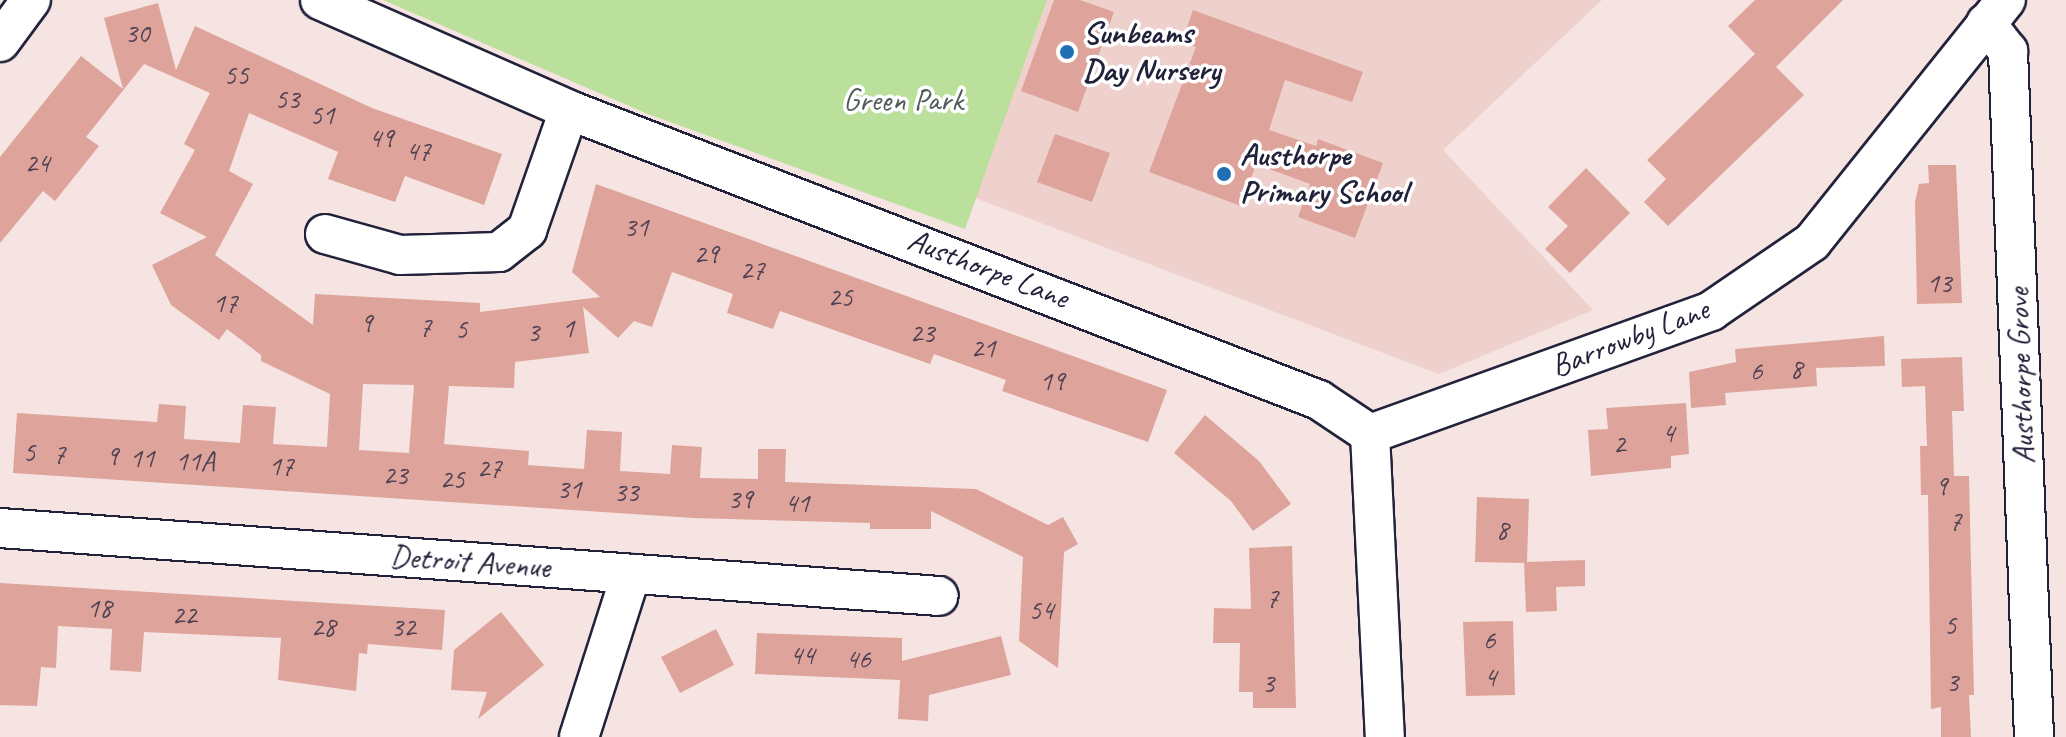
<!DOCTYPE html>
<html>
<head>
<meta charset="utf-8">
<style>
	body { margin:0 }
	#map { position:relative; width:2066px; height:737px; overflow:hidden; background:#f5e4e1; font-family:Caveat,sans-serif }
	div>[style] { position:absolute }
	.built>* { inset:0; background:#eed1cc }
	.green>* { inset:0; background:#bae09b }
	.building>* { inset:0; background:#dea49b }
	.roads { filter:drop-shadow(2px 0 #22223b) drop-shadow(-2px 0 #22223b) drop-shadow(0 2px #22223b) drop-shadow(0 -2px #22223b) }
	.street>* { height:38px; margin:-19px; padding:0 19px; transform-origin:19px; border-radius:19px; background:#fff }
	.dots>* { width:22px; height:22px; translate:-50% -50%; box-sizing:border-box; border:4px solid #fff; border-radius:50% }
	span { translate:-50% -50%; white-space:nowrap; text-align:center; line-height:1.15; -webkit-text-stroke:7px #fff; paint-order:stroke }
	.number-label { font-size:28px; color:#514253 }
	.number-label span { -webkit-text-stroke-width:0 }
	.poi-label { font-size:32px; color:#22223b; font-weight:700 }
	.left { translate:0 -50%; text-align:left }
	.park-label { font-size:32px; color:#505b58 }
	.street-label { font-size:32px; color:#22223b }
</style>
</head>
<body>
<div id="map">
	<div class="built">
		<div style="clip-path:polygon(1047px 0,1602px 0,1443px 150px,1593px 310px,1439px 374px,975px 198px)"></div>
	</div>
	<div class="green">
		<div style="clip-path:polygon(383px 0,1047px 0,965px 229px,648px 114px)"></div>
	</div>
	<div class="building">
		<div style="clip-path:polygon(1054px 0,1080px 0,1114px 12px,1078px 112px,1021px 91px)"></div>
		<div style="clip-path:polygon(1755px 0,1843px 0,1776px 67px,1804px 95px,1668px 226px,1644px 202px,1666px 179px,1647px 160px,1755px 54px,1728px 26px)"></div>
		<div style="clip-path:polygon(evenodd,158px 3px,176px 70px,195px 26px,372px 108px,502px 154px,484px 205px,405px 176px,395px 202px,328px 179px,338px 152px,249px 113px,229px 171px,253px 184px,215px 255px,313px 325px,315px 294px,480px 303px,480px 312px,600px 297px,572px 272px,596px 184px,1167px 390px,1148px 442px,1002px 391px,1006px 380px,934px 354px,930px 364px,780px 311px,773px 329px,727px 313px,733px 294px,672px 272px,652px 327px,634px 321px,618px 338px,583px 307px,589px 353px,515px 362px,514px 388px,449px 386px,444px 444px,529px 451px,528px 465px,584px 469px,587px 430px,622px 432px,620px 471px,670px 474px,672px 445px,702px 447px,700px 478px,758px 479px,758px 449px,786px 449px,785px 482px,976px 489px,1048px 525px,1063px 517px,1078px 544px,1064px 552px,1058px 668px,1019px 641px,1023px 557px,931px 511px,931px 529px,870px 529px,870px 523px,693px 518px,13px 473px,17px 413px,157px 422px,159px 404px,186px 406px,184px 439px,240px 443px,243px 405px,276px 407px,273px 444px,327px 447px,330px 394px,261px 361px,261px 355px,227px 329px,219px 340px,171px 305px,152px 265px,207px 237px,160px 213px,195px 150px,184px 144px,210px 93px,144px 64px,86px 137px,99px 146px,55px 201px,43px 191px,0 243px,0 157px,81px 56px,123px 89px,104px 18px,158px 3px,363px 384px,414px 385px,409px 453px,359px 450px,363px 384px)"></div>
		<div style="clip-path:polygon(1193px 10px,1363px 72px,1352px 102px,1285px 80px,1269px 130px,1316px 146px,1318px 139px,1383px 163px,1355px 238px,1298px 217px,1310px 184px,1256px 164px,1241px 206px,1149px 172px,1196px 47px,1182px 42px)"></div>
		<div style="clip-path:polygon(1055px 134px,1110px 153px,1092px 202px,1037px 182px)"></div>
		<div style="clip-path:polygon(1928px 165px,1956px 165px,1962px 303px,1917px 304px,1915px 202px,1919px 184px,1929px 183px)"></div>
		<div style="clip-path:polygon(1586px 168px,1630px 213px,1570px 273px,1545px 249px,1568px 226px,1548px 207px)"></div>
		<div style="clip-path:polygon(1884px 336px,1885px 366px,1816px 368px,1817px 386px,1725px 393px,1726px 405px,1691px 408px,1689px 372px,1736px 362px,1735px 349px)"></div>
		<div style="clip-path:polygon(1962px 357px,1964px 411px,1952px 411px,1954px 476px,1969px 476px,1974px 695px,1969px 695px,1971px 737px,1941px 737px,1941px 707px,1931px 709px,1928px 495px,1921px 495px,1920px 446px,1927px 446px,1925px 386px,1902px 387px,1901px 359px)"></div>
		<div style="clip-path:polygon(1686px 403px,1689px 454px,1671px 456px,1671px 468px,1591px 476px,1588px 430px,1608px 429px,1606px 408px)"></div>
		<div style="clip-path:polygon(1205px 415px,1259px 461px,1291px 504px,1253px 531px,1231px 501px,1174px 453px)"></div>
		<div style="clip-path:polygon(1477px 497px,1529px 499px,1527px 562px,1585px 560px,1585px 586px,1556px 587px,1557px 611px,1526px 612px,1524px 563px,1475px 562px)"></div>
		<div style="clip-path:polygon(1292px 546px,1296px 708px,1253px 708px,1253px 692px,1239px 692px,1240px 643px,1213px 643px,1214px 608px,1251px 609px,1249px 548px)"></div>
		<div style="clip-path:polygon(0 583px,445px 610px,442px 650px,368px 644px,367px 654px,359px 653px,356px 691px,278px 680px,281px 638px,144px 632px,141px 672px,110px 670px,112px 629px,58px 626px,56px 668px,41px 667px,37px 706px,0 705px)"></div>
		<div style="clip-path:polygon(501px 612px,544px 665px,478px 719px,487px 692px,451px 690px,454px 650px)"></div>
		<div style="clip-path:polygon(1513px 621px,1515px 695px,1466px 696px,1463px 622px)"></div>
		<div style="clip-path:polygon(716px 629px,734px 665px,680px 693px,661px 657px)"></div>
		<div style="clip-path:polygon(757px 633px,902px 638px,902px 661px,1001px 636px,1011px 675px,929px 695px,928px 721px,898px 719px,900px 680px,755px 674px)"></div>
	</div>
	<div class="roads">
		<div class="street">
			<div style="left:320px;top:0;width:272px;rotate:23.8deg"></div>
			<div style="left:569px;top:110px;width:804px;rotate:21.14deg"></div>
			<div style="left:1319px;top:400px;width:61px;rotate:33.7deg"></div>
			<div style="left:1370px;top:434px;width:303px;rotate:87.2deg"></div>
			<div style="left:1986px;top:23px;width:36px;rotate:52deg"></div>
			<div style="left:2008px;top:51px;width:686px;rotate:87.83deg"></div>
			<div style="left:0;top:42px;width:52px;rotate:-53.6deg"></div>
			<div style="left:325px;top:234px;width:78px;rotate:15.6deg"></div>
			<div style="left:400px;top:255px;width:99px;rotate:-1.7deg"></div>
			<div style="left:499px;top:252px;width:36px;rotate:-38deg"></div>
			<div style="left:527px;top:230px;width:127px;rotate:-70.7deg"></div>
			<div style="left:1370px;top:434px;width:363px;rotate:-19.8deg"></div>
			<div style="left:1711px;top:311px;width:122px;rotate:-34.3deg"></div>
			<div style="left:1812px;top:242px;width:310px;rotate:-51.3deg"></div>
			<div style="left:0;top:528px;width:941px;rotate:4.14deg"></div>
			<div style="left:579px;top:737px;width:171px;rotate:-72.3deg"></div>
		</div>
	</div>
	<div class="dots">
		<div style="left:1067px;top:52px;background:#1f6fb2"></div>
		<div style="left:1224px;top:174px;background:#1f6fb2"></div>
	</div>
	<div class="number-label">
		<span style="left:137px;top:33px">30</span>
		<span style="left:236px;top:75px">55</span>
		<span style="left:287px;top:99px">53</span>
		<span style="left:322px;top:115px">51</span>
		<span style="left:381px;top:138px">49</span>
		<span style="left:418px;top:151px">47</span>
		<span style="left:37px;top:163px">24</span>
		<span style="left:636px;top:227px">31</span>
		<span style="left:706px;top:254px">29</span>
		<span style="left:752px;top:270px">27</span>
		<span style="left:1939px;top:283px">13</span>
		<span style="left:840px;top:297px">25</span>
		<span style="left:225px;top:303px">17</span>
		<span style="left:366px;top:323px">9</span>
		<span style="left:425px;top:327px">7</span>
		<span style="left:568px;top:328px">1</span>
		<span style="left:461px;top:329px">5</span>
		<span style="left:533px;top:332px">3</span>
		<span style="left:922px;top:333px">23</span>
		<span style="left:983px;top:348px">21</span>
		<span style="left:1796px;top:369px">8</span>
		<span style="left:1756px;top:371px">6</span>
		<span style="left:1052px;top:381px">19</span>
		<span style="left:1668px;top:433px">4</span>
		<span style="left:1619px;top:444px">2</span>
		<span style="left:29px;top:452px">5</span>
		<span style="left:59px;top:454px">7</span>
		<span style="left:112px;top:456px">9</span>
		<span style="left:142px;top:458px">11</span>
		<span style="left:195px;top:461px">11A</span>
		<span style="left:281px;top:466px">17</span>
		<span style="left:489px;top:468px">27</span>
		<span style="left:395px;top:475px">23</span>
		<span style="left:452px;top:479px">25</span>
		<span style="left:1941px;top:486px">9</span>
		<span style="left:569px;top:489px">31</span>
		<span style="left:626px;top:492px">33</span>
		<span style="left:740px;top:499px">39</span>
		<span style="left:797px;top:503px">41</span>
		<span style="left:1955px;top:521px">7</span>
		<span style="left:1502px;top:530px">8</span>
		<span style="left:1272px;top:598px">7</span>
		<span style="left:99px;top:608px">18</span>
		<span style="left:1041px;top:610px">54</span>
		<span style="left:184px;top:615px">22</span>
		<span style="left:1950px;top:625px">5</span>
		<span style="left:323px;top:627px">28</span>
		<span style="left:403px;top:627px">32</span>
		<span style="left:1489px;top:640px">6</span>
		<span style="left:802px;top:655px">44</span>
		<span style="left:858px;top:659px">46</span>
		<span style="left:1490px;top:677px">4</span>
		<span style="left:1952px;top:682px">3</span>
		<span style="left:1268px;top:683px">3</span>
	</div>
	<div class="poi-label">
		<span class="left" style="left:1083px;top:52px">Sunbeams<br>Day Nursery</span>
		<span class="left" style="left:1240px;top:174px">Austhorpe<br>Primary School</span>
	</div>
	<div class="park-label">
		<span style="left:903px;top:100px">Green Park</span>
	</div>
	<div class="street-label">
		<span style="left:988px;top:269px;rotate:21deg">Austhorpe Lane</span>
		<span style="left:1630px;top:338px;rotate:-21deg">Barrowby Lane</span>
		<span style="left:2021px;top:376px;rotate:-92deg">Austhorpe Grove</span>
		<span style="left:470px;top:562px;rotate:4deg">Detroit Avenue</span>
	</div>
</div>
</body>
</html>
